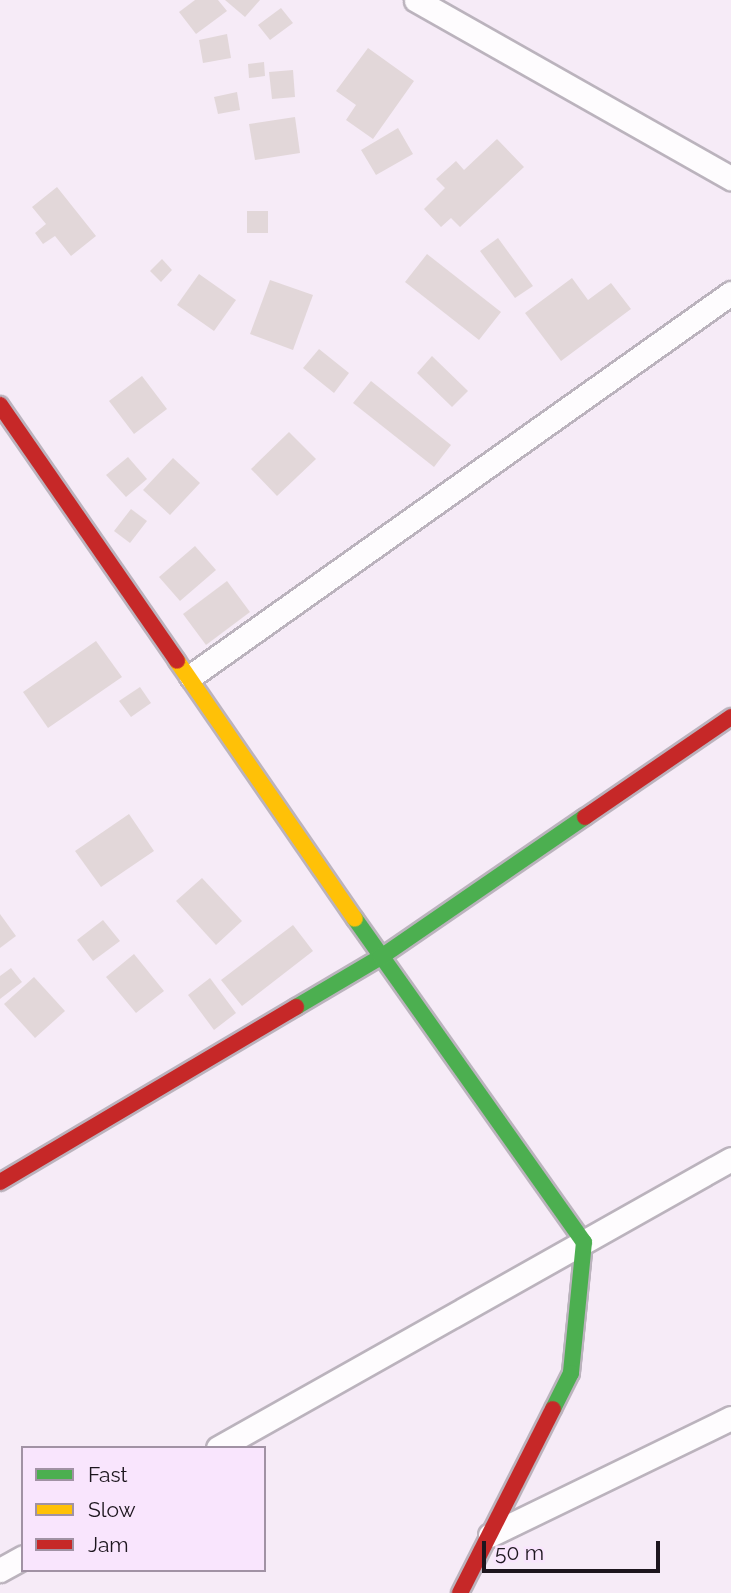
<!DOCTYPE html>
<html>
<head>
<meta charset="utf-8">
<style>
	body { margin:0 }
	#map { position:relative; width:731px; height:1593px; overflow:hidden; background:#f6ebf7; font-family:Raleway,sans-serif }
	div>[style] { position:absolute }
	.building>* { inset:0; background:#e2d7d9 }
	.roads { filter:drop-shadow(2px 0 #bbb3bd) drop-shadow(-2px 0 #bbb3bd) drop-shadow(0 2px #bbb3bd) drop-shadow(0 -2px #bbb3bd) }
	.street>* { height:23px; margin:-11.5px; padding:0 11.5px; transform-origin:11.5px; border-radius:11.5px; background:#fefcfe }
	.fast>* { height:16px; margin:-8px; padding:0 8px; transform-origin:8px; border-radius:8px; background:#4caf50 }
	.slow>* { height:16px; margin:-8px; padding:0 8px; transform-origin:8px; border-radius:8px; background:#ffc107 }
	.jam>* { height:16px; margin:-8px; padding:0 8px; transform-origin:8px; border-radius:8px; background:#c62828 }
	span { translate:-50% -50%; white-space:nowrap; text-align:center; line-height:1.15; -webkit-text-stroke:7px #f9e5fd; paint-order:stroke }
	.legend { position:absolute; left:21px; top:1446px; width:245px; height:126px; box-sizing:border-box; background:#f9e5fd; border:2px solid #a192a4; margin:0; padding:9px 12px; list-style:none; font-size:21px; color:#1d161e }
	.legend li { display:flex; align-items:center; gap:14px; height:35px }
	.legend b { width:35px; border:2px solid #a192a4 }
	.scale { position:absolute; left:482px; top:1541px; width:178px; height:32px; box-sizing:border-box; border:4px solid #1d161e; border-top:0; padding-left:9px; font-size:21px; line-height:24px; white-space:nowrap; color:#1d161e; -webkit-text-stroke:5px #f9e5fd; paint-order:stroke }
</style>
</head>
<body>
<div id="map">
	<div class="building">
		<div style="clip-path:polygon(195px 0,218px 0,227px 11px,196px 34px,179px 12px)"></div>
		<div style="clip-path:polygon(225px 0,260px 0,245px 17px)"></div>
		<div style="clip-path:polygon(281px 8px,293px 23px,270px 40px,258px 25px)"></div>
		<div style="clip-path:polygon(227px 34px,231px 58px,203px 63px,199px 40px)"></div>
		<div style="clip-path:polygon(368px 48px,414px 81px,373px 139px,346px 120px,356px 105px,336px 91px)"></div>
		<div style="clip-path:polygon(264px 62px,265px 76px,249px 78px,248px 64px)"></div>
		<div style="clip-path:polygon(293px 70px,295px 97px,272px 99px,269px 72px)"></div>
		<div style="clip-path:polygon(237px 92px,240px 110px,218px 114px,214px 97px)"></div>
		<div style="clip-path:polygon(295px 117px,300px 153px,255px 160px,249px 124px)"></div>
		<div style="clip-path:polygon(398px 128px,413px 154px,376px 175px,361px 150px)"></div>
		<div style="clip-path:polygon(497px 139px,524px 167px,460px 227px,451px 218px,441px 227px,424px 209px,445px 188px,436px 179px,456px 161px,464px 170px)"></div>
		<div style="clip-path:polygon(57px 187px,96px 236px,71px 256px,55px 236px,43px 244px,35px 233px,46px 224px,32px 207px)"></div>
		<div style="clip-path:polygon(247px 211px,268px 211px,268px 233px,247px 233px)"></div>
		<div style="clip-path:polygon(498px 238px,533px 286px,515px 298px,480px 251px)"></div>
		<div style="clip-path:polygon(427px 254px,501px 312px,479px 340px,405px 282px)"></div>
		<div style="clip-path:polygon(162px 259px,172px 270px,161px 282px,150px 271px)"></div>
		<div style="clip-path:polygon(199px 274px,236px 300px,214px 331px,177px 305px)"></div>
		<div style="clip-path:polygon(572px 278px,588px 300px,611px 283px,631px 309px,561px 361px,525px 313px)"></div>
		<div style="clip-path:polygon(270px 280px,313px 295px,293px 350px,250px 334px)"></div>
		<div style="clip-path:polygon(319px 349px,349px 373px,334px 393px,303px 368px)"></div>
		<div style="clip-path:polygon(432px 356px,468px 391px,452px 407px,417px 373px)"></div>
		<div style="clip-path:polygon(142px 376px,167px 409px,134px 434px,109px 401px)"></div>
		<div style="clip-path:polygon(371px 381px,451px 445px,434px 467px,353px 403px)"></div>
		<div style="clip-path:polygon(289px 432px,316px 459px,277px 496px,251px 469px)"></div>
		<div style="clip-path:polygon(128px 457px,147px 479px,126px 497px,106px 475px)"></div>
		<div style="clip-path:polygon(173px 458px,200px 483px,170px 515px,143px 490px)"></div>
		<div style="clip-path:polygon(131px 509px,147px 521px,130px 543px,114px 531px)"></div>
		<div style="clip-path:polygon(195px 546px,216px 570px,180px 601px,159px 577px)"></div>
		<div style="clip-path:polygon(227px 581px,250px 612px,206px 645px,183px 614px)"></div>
		<div style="clip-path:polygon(96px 641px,122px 677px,48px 728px,23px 692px)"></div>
		<div style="clip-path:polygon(140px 687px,151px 703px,131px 717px,119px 701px)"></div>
		<div style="clip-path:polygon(129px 814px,154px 851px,101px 887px,75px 851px)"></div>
		<div style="clip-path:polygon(202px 878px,242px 921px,216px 945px,176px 901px)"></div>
		<div style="clip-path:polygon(0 914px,16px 936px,0 948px)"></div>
		<div style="clip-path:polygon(103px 920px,120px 941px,93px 961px,77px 940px)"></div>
		<div style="clip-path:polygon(293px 925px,313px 951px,242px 1006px,221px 980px)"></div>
		<div style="clip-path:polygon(134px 954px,164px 991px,136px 1013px,106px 977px)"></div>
		<div style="clip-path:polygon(11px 968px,22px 982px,0 999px,0 976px)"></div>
		<div style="clip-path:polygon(34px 977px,65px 1011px,35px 1038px,4px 1004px)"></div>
		<div style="clip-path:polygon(210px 978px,236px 1013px,214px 1030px,188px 995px)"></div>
	</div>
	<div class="roads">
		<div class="street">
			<div style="left:416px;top:0;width:362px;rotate:29.5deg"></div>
			<div style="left:191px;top:676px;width:662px;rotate:-35.35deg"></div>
			<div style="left:218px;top:1448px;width:589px;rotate:-29.39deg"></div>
			<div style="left:490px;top:1535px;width:268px;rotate:-25.9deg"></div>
			<div style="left:0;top:1570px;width:26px;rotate:-29deg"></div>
		</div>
		<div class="fast">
			<div style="left:355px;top:919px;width:396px;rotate:54.7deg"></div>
			<div style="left:584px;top:1242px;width:132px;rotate:95.7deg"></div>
			<div style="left:571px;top:1373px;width:40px;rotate:116.6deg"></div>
			<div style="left:296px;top:1007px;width:99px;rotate:-30.5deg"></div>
			<div style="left:381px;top:957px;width:247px;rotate:-34.5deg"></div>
		</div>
		<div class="slow">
			<div style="left:177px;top:661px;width:313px;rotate:55.4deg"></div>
		</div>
		<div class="jam">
			<div style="left:0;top:405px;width:311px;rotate:55.3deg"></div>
			<div style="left:585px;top:817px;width:177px;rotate:-34.4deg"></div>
			<div style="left:0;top:1182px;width:344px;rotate:-30.6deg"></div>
			<div style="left:460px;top:1593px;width:206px;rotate:-63.2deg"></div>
		</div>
	</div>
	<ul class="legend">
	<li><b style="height:9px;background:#4caf50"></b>Fast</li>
	<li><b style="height:9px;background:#ffc107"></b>Slow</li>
	<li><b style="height:9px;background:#c62828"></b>Jam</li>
	</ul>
	<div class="scale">50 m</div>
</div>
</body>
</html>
